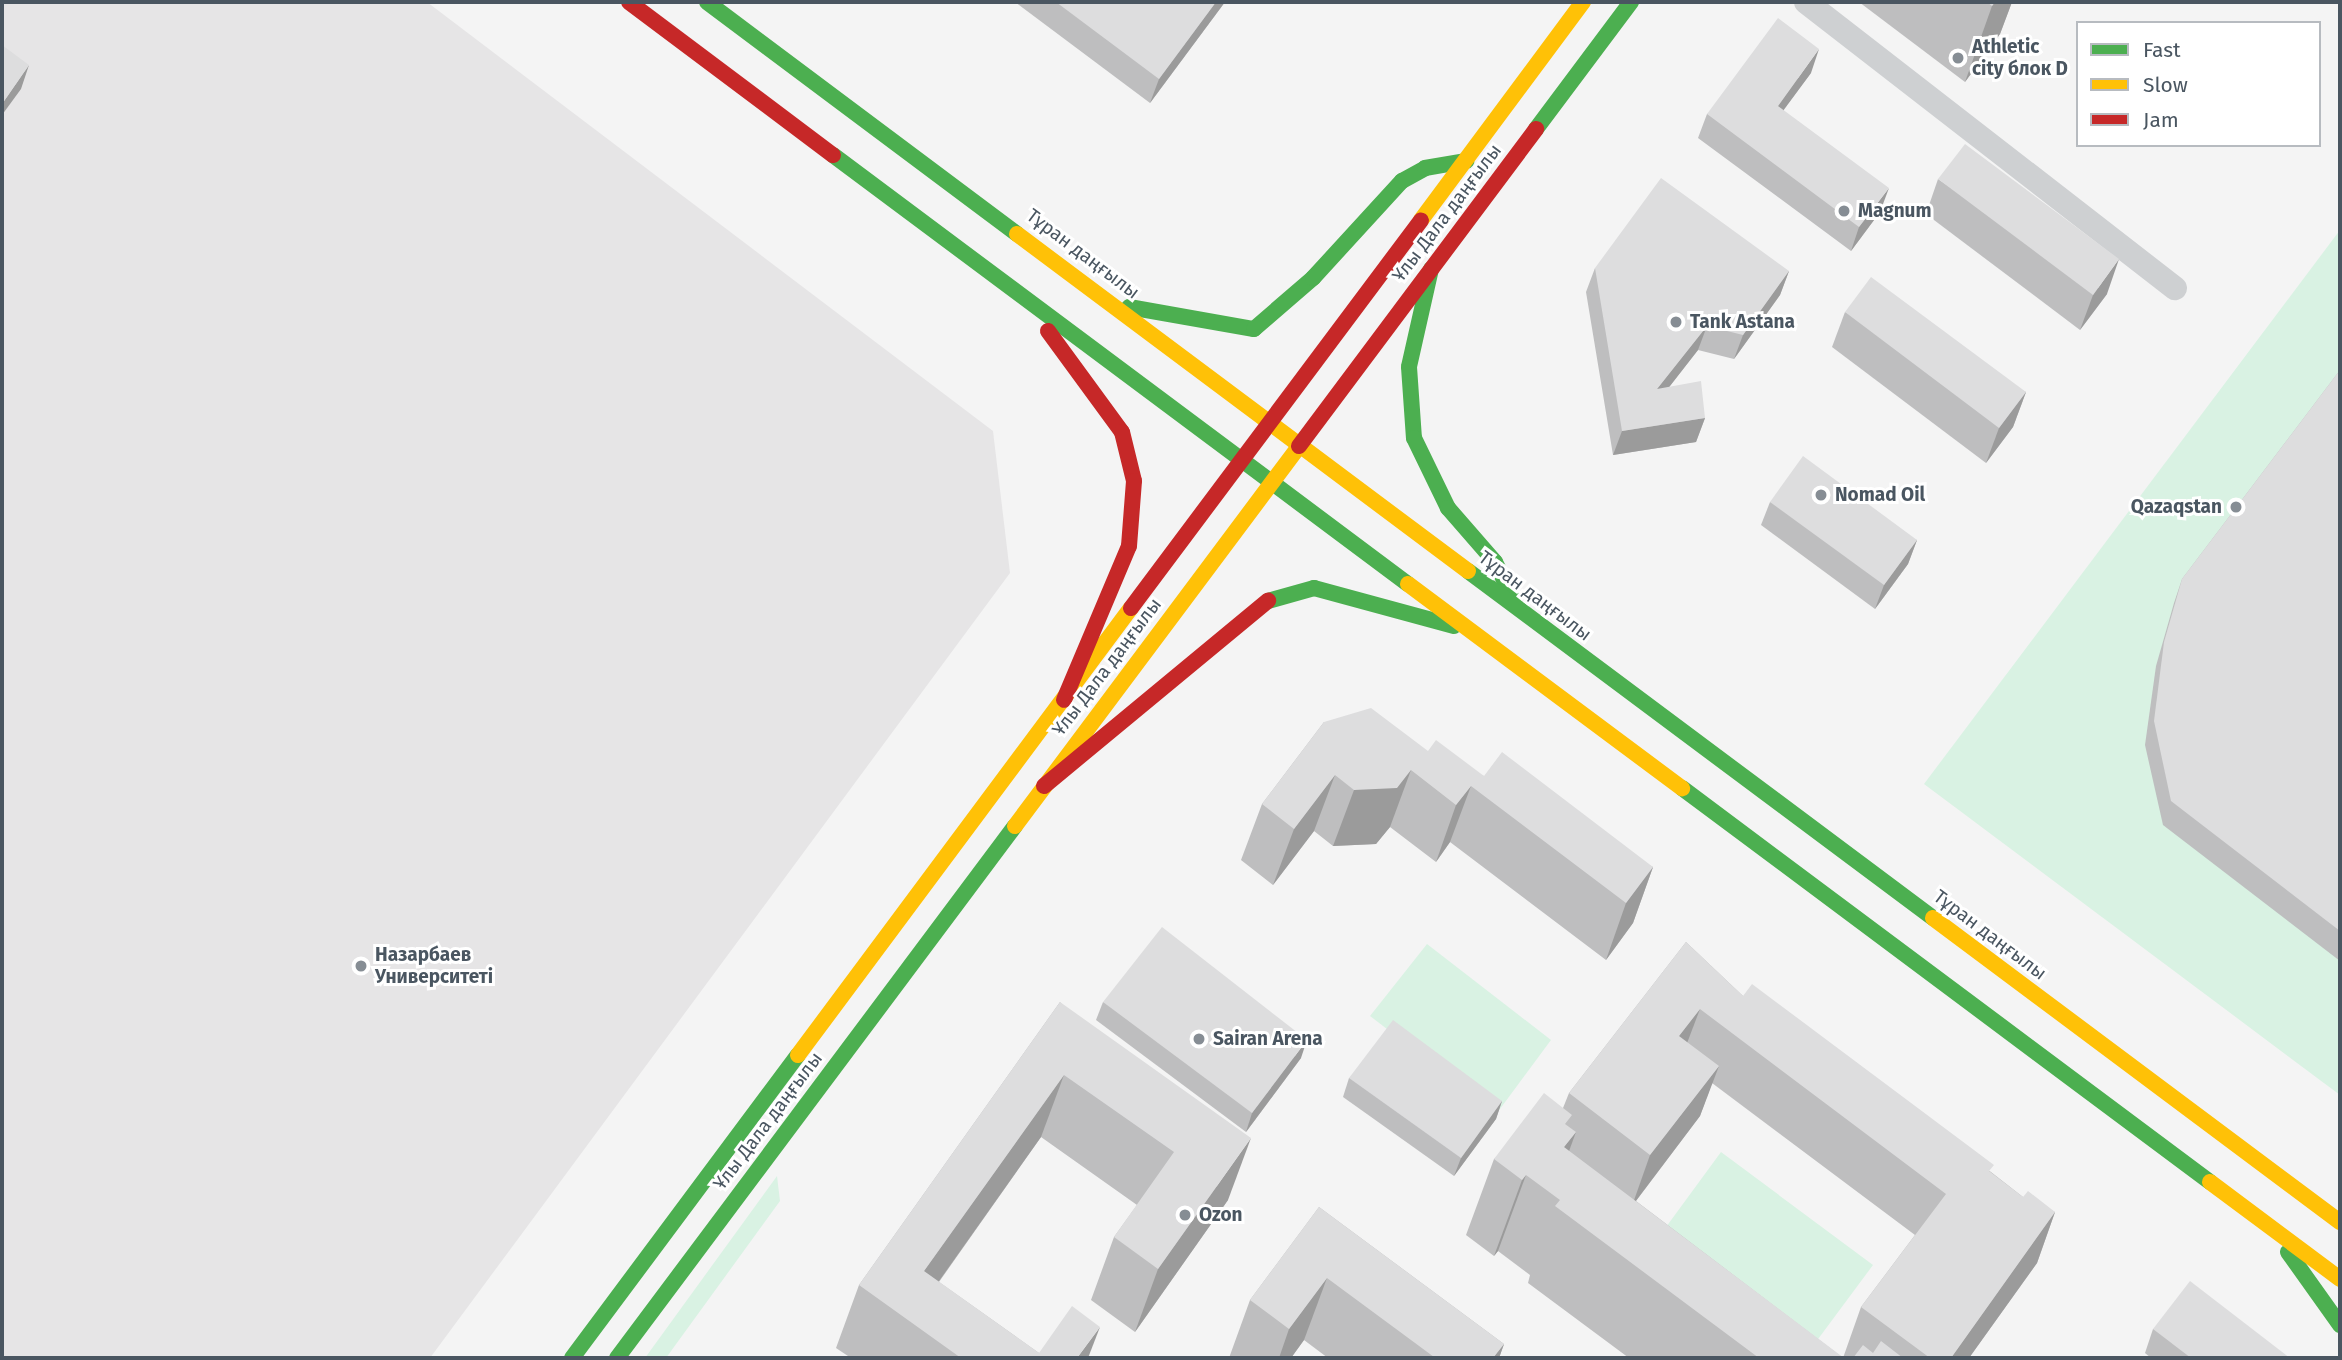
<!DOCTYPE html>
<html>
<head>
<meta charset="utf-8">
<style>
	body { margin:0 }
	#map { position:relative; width:2342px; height:1360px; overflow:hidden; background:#f4f4f4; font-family:"Fira Sans",sans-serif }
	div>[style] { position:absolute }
	.education>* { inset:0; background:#e6e5e6 }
	.green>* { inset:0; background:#d9f2e3 }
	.street>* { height:24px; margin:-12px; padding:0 12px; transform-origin:12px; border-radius:12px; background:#ced0d2 }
	.fast>* { height:16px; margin:-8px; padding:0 8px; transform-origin:8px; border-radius:8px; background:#4caf50 }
	.slow>* { height:16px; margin:-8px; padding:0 8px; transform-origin:8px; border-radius:8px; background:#ffc107 }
	.jam>* { height:16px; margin:-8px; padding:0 8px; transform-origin:8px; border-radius:8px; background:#c62828 }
	.wall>* { inset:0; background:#bebebf }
	.shaded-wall>* { inset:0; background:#9b9b9b }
	.building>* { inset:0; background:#ddddde }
	.dots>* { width:19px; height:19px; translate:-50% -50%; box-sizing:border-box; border:4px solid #fff; border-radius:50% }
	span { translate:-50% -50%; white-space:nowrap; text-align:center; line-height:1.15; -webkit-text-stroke:6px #fff; paint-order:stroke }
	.poi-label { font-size:19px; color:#4a5661; font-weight:700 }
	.left { translate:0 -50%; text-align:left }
	.right { translate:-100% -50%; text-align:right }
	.street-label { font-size:19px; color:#4a5661 }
	.frame { position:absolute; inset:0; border:4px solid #4a5661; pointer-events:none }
	.legend { position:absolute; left:2076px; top:21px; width:245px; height:126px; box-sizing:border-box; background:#fff; border:2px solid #b7bbc0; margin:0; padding:9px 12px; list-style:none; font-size:21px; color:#4a5661 }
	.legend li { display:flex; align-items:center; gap:14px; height:35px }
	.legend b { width:35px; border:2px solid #b7bbc0 }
</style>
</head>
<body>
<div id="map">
	<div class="education">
		<div style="clip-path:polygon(2px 2px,427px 2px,993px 431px,1010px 573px,430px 1358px,2px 1358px)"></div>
	</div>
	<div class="green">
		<div style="clip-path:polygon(2340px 230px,2340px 1095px,1924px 784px)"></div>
		<div style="clip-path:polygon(1427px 944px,1551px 1040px,1497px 1113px,1370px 1016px)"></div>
		<div style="clip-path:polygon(1721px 1152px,1873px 1265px,1804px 1358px,1647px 1253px)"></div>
		<div style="clip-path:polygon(777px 1176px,780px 1201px,666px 1358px,645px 1358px)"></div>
	</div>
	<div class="street">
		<div style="left:1806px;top:2px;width:467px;rotate:37.8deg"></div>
	</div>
	<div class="fast">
		<div style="left:707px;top:2px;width:387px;rotate:36.8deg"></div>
		<div style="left:1536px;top:129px;width:159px;rotate:-53.2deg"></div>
		<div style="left:833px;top:155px;width:717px;rotate:36.73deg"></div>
		<div style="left:1431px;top:269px;width:100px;rotate:102.7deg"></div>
		<div style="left:1409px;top:367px;width:71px;rotate:86deg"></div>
		<div style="left:1414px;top:438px;width:78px;rotate:64.1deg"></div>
		<div style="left:1448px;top:508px;width:72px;rotate:49deg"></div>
		<div style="left:1495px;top:562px;width:42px;rotate:63.4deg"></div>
		<div style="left:1129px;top:307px;width:127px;rotate:10deg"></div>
		<div style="left:1254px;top:329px;width:78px;rotate:-40.8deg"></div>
		<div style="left:1313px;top:278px;width:132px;rotate:-47.5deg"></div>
		<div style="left:1402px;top:181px;width:26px;rotate:-29deg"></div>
		<div style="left:1425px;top:168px;width:42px;rotate:-9.7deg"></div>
		<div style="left:1468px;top:571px;width:580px;rotate:36.73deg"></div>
		<div style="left:1268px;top:601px;width:48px;rotate:-15.8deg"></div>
		<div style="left:1314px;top:588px;width:145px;rotate:15.2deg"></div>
		<div style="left:1682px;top:788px;width:659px;rotate:36.73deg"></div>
		<div style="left:2288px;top:1252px;width:90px;rotate:54.5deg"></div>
		<div style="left:572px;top:1358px;width:378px;rotate:-53.3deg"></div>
		<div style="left:617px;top:1358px;width:664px;rotate:-53.2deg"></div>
	</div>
	<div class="slow">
		<div style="left:1421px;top:220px;width:272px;rotate:-53.4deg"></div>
		<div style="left:1017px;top:234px;width:563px;rotate:36.77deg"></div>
		<div style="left:1408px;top:584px;width:342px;rotate:36.7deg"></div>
		<div style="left:1015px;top:826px;width:474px;rotate:-53.2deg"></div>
		<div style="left:1933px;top:918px;width:508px;rotate:36.76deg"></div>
		<div style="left:798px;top:1055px;width:557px;rotate:-53.32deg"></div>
		<div style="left:2210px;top:1182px;width:162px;rotate:36.7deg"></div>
	</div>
	<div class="jam">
		<div style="left:629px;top:2px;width:255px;rotate:36.9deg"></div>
		<div style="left:1048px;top:331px;width:125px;rotate:53.8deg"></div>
		<div style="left:1122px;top:432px;width:50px;rotate:76.2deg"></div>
		<div style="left:1134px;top:481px;width:65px;rotate:94.4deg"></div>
		<div style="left:1129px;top:546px;width:167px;rotate:112.9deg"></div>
		<div style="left:1299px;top:446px;width:396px;rotate:-53.2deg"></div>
		<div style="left:1131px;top:608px;width:484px;rotate:-53.2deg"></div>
		<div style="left:1044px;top:786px;width:291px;rotate:-39.6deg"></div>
	</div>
	<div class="wall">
		<div style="clip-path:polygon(1015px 2px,1225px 2px,1150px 103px)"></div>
		<div style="clip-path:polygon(1859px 2px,2012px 2px,2000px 34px,1965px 82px)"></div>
		<div style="clip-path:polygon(1811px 73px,1783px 110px,1880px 212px,1851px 251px,1698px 138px,1707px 114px)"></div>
		<div style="clip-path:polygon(1938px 179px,2107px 294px,2080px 330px,1926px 214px)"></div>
		<div style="clip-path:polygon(1595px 268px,1789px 271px,1780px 295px,1734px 359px,1698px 350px,1669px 387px,1705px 418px,1696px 442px,1613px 455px,1586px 292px)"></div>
		<div style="clip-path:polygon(1845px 312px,2026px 392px,2013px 427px,1986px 463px,1832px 347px)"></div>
		<div style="clip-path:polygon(2340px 370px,2340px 961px,2163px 825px,2145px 745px,2156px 666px,2174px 603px,2182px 579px)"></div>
		<div style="clip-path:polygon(1770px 502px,1917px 540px,1908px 564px,1875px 609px,1761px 525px)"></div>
		<div style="clip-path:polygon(1324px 722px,1484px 776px,1653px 867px,1633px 923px,1606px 960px,1450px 842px,1436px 862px,1390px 827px,1376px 844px,1333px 846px,1314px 831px,1273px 885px,1241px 860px,1262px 804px)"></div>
		<div style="clip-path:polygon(evenodd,1686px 942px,1743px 996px,1991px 1172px,2023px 1197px,2055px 1212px,2037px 1263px,1969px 1358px,1629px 1358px,1528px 1283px,1530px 1275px,1498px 1251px,1494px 1256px,1466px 1235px,1494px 1159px,1563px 1108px,1569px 1093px,1686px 942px,1712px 1083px,1915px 1235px,1861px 1307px,1843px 1358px,1636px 1201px,1700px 1116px,1712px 1083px)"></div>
		<div style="clip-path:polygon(1060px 1002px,1228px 1200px,1135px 1332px,1091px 1300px,1114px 1237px,1137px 1205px,1041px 1137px,939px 1282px,1039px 1353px,1088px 1358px,851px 1358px,836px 1348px,859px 1285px)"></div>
		<div style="clip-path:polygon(1103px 1002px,1301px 1058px,1246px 1132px,1096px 1020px)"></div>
		<div style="clip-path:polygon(1349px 1078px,1502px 1101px,1496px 1119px,1454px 1176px,1343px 1097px)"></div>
		<div style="clip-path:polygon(1319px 1207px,1504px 1344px,1499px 1358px,1328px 1358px,1304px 1340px,1291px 1358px,1229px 1358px,1250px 1300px)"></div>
		<div style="clip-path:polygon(2153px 1329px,2290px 1358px,2151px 1358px,2145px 1353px)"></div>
	</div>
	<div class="shaded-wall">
		<div style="clip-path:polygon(1216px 2px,1225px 2px,1150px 103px,1159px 79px)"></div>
		<div style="clip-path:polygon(1995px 2px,2012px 2px,2000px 34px,1965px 82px,1992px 6px)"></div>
		<div style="clip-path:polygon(1819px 49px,1811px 73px,1769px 130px,1778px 106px)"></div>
		<div style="clip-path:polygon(29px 65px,21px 89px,2px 115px,2px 104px)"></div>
		<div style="clip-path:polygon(1889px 188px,1880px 212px,1851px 251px,1859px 227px)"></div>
		<div style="clip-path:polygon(2119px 259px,2107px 294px,2080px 330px,2093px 295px)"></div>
		<div style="clip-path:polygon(1789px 271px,1780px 295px,1734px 359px,1743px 335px)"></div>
		<div style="clip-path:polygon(1707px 326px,1698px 350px,1649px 413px,1657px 389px)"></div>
		<div style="clip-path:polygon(2026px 392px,2013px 427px,1986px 463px,1999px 428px)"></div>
		<div style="clip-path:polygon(1705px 418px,1696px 442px,1613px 455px,1622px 431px)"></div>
		<div style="clip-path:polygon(1917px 540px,1908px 564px,1875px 609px,1884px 585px)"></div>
		<div style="clip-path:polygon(1411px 770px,1390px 827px,1376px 844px,1333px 846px,1354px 790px)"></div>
		<div style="clip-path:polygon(1335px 775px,1314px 831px,1273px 885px,1294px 829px)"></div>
		<div style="clip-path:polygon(1471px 786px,1450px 842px,1436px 862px,1456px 805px)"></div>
		<div style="clip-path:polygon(1653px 867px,1633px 923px,1606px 960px,1626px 903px)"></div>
		<div style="clip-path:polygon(1700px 1009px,1681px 1059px,1679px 1036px)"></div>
		<div style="clip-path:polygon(1307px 1040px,1301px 1058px,1246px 1132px,1252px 1113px)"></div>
		<div style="clip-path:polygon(1719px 1066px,1700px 1116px,1632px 1206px,1650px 1155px)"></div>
		<div style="clip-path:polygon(1064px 1075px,1041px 1137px,910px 1322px,924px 1271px)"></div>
		<div style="clip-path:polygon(1502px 1101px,1496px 1119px,1454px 1176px,1461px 1158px)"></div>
		<div style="clip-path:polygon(1576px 1132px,1553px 1195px,1564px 1147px)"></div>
		<div style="clip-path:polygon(1251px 1138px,1228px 1200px,1135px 1332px,1158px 1269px)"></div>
		<div style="clip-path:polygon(1526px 1175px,1498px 1251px,1494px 1256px,1522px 1180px)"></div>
		<div style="clip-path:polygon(2055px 1212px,2037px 1263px,1969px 1358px,1951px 1358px)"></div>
		<div style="clip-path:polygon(1327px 1278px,1304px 1340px,1291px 1358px,1279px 1358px,1289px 1329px)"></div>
		<div style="clip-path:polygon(1100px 1327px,1088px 1358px,1077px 1358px)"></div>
		<div style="clip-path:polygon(1504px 1344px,1499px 1358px,1493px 1358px)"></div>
	</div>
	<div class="building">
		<div style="clip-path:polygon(1056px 2px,1216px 2px,1159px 79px)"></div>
		<div style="clip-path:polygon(1987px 2px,1995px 2px,1992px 6px)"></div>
		<div style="clip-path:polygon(1778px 18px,1819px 49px,1778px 106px,1889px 188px,1859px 227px,1707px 114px)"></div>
		<div style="clip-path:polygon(2px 45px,29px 65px,2px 104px)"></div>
		<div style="clip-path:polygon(1965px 144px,2119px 259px,2093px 295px,1938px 179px)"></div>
		<div style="clip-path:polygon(1661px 178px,1789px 271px,1743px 335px,1707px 326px,1657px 389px,1701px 381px,1705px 418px,1622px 431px,1595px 268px)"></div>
		<div style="clip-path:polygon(1871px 277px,2026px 392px,1999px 428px,1845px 312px)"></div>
		<div style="clip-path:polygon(2340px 370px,2340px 931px,2171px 801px,2154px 721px,2164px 642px,2182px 579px)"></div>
		<div style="clip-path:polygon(1803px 456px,1917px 540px,1884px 585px,1770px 502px)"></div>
		<div style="clip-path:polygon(1371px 708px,1428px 751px,1436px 740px,1484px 776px,1502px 752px,1653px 867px,1626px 903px,1471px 786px,1456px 805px,1411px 770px,1397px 788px,1354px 790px,1335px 775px,1294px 829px,1262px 804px,1324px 722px)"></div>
		<div style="clip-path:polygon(1162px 927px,1307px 1040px,1252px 1113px,1103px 1002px)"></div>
		<div style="clip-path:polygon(1686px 942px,1743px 996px,1752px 984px,1994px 1165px,1989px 1171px,2023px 1197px,2028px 1191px,2055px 1212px,1951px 1358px,1930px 1358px,1861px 1307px,1946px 1194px,1700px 1009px,1679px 1036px,1719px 1066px,1650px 1155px,1569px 1093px)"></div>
		<div style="clip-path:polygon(1060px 1002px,1251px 1138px,1158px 1269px,1114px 1237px,1174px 1152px,1064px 1075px,924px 1271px,1039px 1353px,1072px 1306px,1100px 1327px,1077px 1358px,961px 1358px,859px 1285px)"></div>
		<div style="clip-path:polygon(1393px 1020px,1502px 1101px,1461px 1158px,1349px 1078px)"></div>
		<div style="clip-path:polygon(1544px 1093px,1572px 1115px,1565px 1124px,1576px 1132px,1564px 1147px,1844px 1358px,1759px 1358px,1555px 1206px,1560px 1200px,1526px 1175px,1522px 1180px,1494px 1159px)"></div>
		<div style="clip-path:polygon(1319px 1207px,1504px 1344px,1493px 1358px,1433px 1358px,1434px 1357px,1327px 1278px,1289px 1329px,1250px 1300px)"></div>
		<div style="clip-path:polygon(2190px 1281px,2290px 1358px,2191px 1358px,2153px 1329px)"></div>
		<div style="clip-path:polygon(1881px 1341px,1903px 1358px,1853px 1358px,1863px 1345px,1873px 1353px)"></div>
	</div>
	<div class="dots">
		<div style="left:1958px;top:58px;background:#868d94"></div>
		<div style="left:1844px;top:211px;background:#868d94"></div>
		<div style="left:1676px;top:322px;background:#868d94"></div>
		<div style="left:1821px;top:495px;background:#868d94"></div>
		<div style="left:2236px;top:507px;background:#868d94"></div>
		<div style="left:361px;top:966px;background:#868d94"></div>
		<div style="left:1199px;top:1039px;background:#868d94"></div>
		<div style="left:1185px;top:1215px;background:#868d94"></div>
	</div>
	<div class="poi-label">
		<span class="left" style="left:1972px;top:58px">Athletic<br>city блок D</span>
		<span class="left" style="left:1858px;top:211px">Magnum</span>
		<span class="left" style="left:1690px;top:322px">Tank Astana</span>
		<span class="left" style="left:1835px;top:495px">Nomad Oil</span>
		<span class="right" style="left:2222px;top:507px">Qazaqstan</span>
		<span class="left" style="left:375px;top:966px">Назарбаев<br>Университеті</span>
		<span class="left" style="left:1213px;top:1039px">Sairan Arena</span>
		<span class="left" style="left:1199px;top:1215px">Ozon</span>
	</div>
	<div class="street-label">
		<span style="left:1447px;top:213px;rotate:-53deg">Ұлы Дала даңғылы</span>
		<span style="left:1083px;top:254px;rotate:37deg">Тұран даңғылы</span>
		<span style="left:1535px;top:596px;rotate:37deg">Тұран даңғылы</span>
		<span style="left:1107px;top:667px;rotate:-53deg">Ұлы Дала даңғылы</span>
		<span style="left:1990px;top:935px;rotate:37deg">Тұран даңғылы</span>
		<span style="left:768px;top:1121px;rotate:-53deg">Ұлы Дала даңғылы</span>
	</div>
	<div class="frame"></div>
	<ul class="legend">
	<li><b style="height:9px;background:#4caf50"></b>Fast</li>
	<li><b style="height:9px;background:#ffc107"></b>Slow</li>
	<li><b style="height:9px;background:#c62828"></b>Jam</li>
	</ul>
</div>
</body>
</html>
